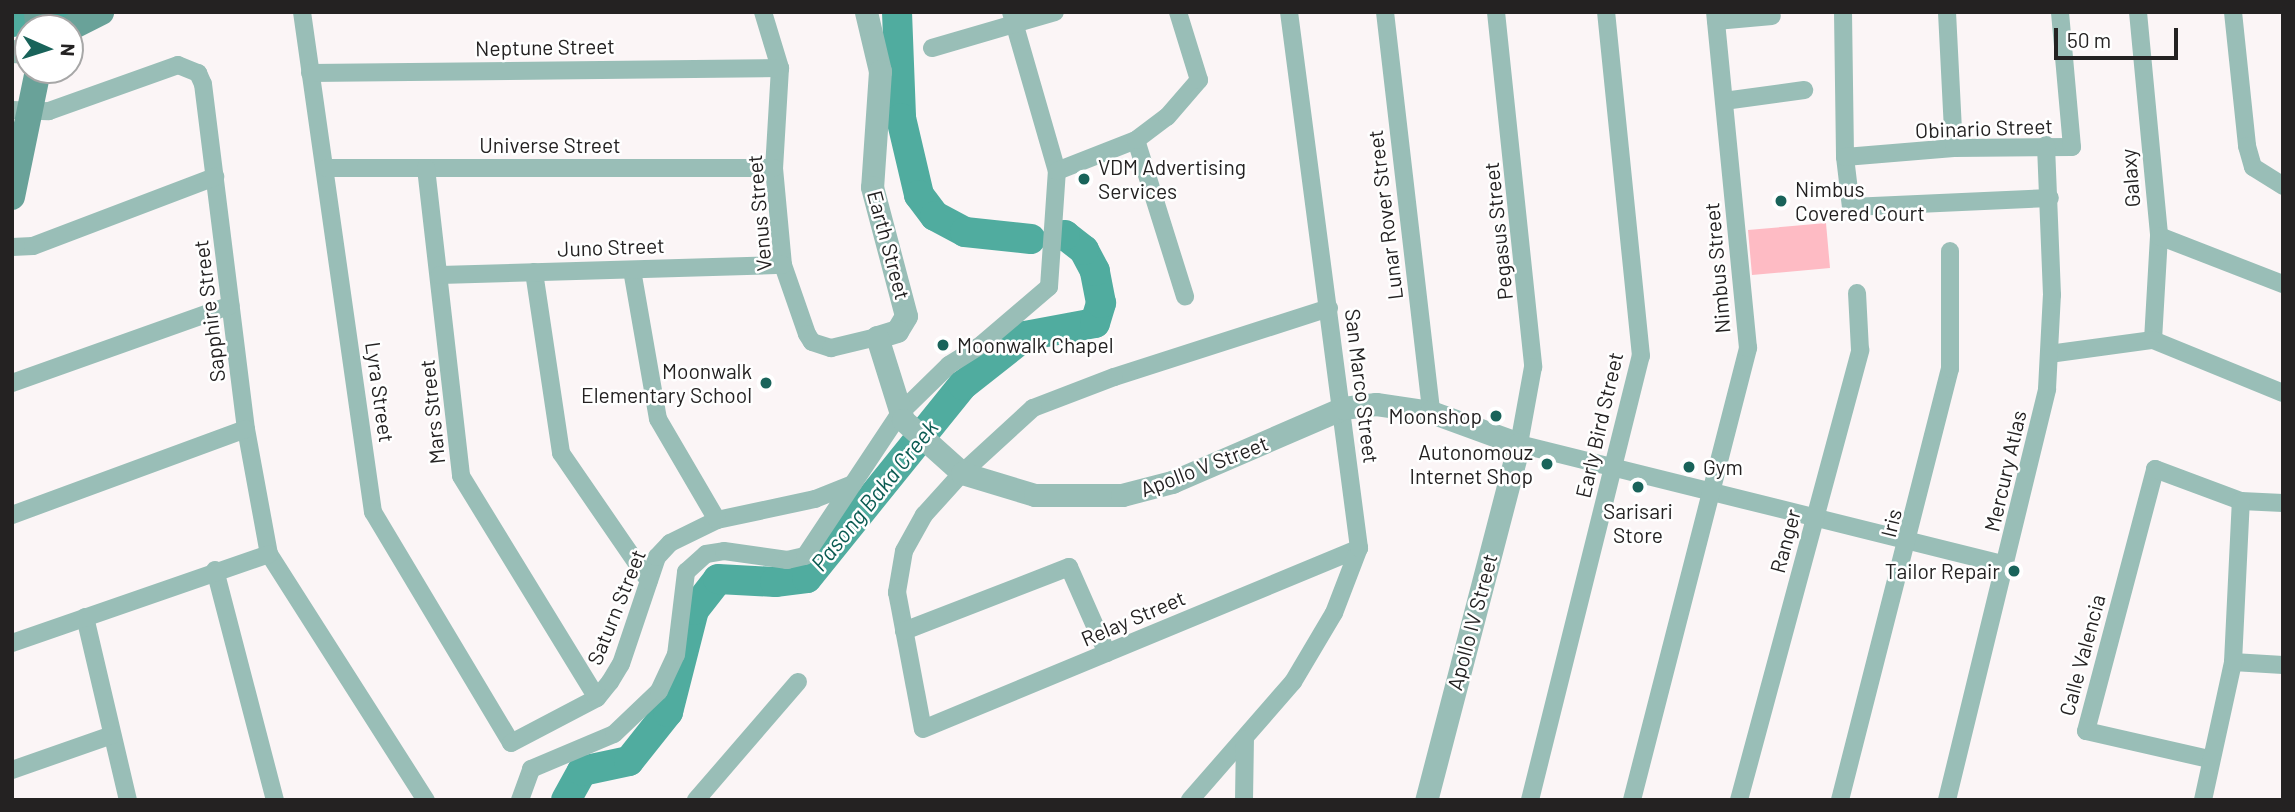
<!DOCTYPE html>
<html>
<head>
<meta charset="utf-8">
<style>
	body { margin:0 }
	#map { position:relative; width:2295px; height:812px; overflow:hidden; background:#fbf5f6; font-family:Barlow,sans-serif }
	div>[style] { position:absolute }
	.green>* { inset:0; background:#febbc4 }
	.river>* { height:30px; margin:-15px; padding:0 15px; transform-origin:15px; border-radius:15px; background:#50ac9f }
	.minor>* { height:18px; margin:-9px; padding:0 9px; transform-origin:9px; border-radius:9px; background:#99beb7 }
	.tertiary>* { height:23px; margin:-11.5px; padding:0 11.5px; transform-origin:11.5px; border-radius:11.5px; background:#99beb7 }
	.secondary>* { height:26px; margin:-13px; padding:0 13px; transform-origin:13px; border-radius:13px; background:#69a299 }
	.dots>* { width:19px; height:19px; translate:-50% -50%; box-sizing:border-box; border:4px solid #fff; border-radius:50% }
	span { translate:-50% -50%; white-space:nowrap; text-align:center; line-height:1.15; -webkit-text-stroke:5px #fff; paint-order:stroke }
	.street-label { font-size:21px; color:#242222 }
	.poi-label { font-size:21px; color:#242222 }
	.left { translate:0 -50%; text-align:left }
	.right { translate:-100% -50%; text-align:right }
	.water-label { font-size:23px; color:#0b5b52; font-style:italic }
	.frame { position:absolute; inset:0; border:14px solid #242222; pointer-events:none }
	.north { position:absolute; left:14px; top:14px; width:70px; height:70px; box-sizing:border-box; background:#fff; border:2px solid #a7a7a7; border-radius:50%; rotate:93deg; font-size:19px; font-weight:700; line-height:28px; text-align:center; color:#242222 }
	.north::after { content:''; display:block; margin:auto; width:24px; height:32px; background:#19635a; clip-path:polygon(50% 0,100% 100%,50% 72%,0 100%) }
	.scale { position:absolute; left:2054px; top:28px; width:124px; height:32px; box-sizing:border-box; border:4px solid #242222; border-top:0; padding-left:9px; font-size:21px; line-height:24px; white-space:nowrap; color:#242222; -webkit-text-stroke:5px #fff; paint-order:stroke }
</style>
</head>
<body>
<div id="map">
	<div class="green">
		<div style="clip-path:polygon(1826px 223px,1830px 268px,1752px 275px,1748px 230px)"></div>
	</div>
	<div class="river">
		<div style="left:897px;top:12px;width:106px;rotate:87.8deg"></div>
		<div style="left:901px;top:118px;width:79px;rotate:76.8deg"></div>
		<div style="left:919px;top:195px;width:26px;rotate:53deg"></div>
		<div style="left:935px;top:216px;width:34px;rotate:28deg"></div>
		<div style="left:965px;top:232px;width:66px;rotate:6.1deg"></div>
		<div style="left:12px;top:22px;width:46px;rotate:-12.5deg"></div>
		<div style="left:566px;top:800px;width:33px;rotate:-61deg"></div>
		<div style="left:582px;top:771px;width:48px;rotate:-12deg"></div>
		<div style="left:629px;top:761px;width:63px;rotate:-51.5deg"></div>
		<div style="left:668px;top:712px;width:105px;rotate:-75.7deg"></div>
		<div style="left:694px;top:610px;width:39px;rotate:-52deg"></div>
		<div style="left:718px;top:579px;width:57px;rotate:3deg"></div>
		<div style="left:775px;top:582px;width:32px;rotate:-7deg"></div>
		<div style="left:807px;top:578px;width:248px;rotate:-51.1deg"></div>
		<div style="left:963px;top:385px;width:79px;rotate:-38.3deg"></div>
		<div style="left:1025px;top:336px;width:71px;rotate:-10.5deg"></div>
		<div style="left:1095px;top:323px;width:21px;rotate:-73deg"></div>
		<div style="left:1101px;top:303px;width:33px;rotate:-101deg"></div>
		<div style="left:1095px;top:271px;width:24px;rotate:-118deg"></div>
		<div style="left:1084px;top:250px;width:24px;rotate:-142deg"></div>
		<div style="left:1065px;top:235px;width:7px;rotate:172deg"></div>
	</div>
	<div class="minor">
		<div style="left:302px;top:12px;width:505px;rotate:81.92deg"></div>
		<div style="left:373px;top:512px;width:269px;rotate:59.1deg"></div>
		<div style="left:511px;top:743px;width:97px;rotate:-27.6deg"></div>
		<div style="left:597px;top:698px;width:21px;rotate:-51deg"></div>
		<div style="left:610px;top:682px;width:21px;rotate:-59deg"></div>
		<div style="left:621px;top:664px;width:113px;rotate:-71.4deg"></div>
		<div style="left:657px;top:557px;width:19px;rotate:-47deg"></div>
		<div style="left:670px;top:543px;width:52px;rotate:-26.1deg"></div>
		<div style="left:717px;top:520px;width:100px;rotate:-12.1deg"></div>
		<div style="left:815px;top:499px;width:41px;rotate:-21.5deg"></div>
		<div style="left:763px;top:12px;width:59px;rotate:73.1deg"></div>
		<div style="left:780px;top:68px;width:100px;rotate:93.4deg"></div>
		<div style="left:774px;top:168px;width:97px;rotate:84.7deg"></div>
		<div style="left:783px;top:265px;width:73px;rotate:70.8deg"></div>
		<div style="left:807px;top:334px;width:9px;rotate:58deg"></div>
		<div style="left:812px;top:342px;width:20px;rotate:18deg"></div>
		<div style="left:831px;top:348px;width:47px;rotate:-13.4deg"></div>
		<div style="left:1011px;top:12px;width:166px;rotate:73.9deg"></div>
		<div style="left:1385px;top:12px;width:403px;rotate:83.4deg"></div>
		<div style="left:1496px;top:12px;width:357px;rotate:84deg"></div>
		<div style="left:1533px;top:367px;width:78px;rotate:100.3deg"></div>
		<div style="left:1519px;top:444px;width:502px;rotate:13.95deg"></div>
		<div style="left:1843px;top:12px;width:145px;rotate:89.2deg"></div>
		<div style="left:1845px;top:157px;width:50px;rotate:83.2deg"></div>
		<div style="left:1851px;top:207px;width:199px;rotate:-2.6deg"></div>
		<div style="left:1947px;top:12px;width:136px;rotate:87.1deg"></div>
		<div style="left:2138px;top:12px;width:225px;rotate:84.6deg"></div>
		<div style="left:2159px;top:236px;width:104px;rotate:93.3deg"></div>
		<div style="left:2233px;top:12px;width:135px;rotate:84deg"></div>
		<div style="left:2247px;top:146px;width:22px;rotate:74deg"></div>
		<div style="left:2253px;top:167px;width:36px;rotate:32deg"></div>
		<div style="left:1716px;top:21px;width:56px;rotate:-5.1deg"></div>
		<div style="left:932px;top:48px;width:128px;rotate:-16.3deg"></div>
		<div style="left:310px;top:73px;width:470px;rotate:-0.6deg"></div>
		<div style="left:1724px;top:101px;width:81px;rotate:-7.8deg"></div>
		<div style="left:12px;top:110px;width:37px;rotate:2deg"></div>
		<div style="left:49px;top:111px;width:137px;rotate:-19.6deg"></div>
		<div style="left:178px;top:65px;width:22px;rotate:22deg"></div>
		<div style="left:198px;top:73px;width:12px;rotate:66deg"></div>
		<div style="left:203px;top:84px;width:348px;rotate:82.9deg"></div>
		<div style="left:246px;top:429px;width:127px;rotate:79.6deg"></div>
		<div style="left:269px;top:554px;width:292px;rotate:57.5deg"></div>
		<div style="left:1136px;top:140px;width:164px;rotate:72.6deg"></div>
		<div style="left:1845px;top:157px;width:109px;rotate:-4.7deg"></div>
		<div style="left:1954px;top:148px;width:118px;rotate:-0.5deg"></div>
		<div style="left:2072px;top:147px;width:136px;rotate:-95.1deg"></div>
		<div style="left:326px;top:168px;width:448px"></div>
		<div style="left:426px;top:168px;width:310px;rotate:83.5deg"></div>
		<div style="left:461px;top:476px;width:260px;rotate:58.5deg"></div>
		<div style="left:2159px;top:236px;width:133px;rotate:21.2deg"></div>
		<div style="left:12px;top:247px;width:21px;rotate:-3deg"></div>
		<div style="left:33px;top:246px;width:195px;rotate:-20.8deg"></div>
		<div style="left:632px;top:270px;width:151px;rotate:80.1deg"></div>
		<div style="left:658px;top:419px;width:117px;rotate:59.7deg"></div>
		<div style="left:534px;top:272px;width:183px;rotate:81.5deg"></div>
		<div style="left:561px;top:453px;width:155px;rotate:55.5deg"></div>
		<div style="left:440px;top:275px;width:343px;rotate:-1.7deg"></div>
		<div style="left:1329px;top:308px;width:226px;rotate:162.2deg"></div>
		<div style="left:1114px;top:377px;width:87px;rotate:159.1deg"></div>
		<div style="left:1033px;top:408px;width:96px;rotate:137.5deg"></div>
		<div style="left:962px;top:473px;width:57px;rotate:132.1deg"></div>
		<div style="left:924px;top:515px;width:41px;rotate:119.1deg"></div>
		<div style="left:904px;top:551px;width:42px;rotate:99.7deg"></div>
		<div style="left:897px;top:592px;width:139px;rotate:79.3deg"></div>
		<div style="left:923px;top:729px;width:472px;rotate:-22.5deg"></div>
		<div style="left:2049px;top:354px;width:105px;rotate:-7.7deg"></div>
		<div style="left:2153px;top:340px;width:140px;rotate:22.2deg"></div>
		<div style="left:12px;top:383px;width:232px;rotate:-19.6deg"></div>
		<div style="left:12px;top:515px;width:249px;rotate:-20.2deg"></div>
		<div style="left:215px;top:570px;width:238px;rotate:75.4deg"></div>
		<div style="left:85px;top:617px;width:188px;rotate:76.8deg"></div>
		<div style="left:904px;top:631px;width:177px;rotate:-21.2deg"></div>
		<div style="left:1069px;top:567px;width:94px;rotate:66.2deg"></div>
		<div style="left:12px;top:643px;width:272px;rotate:-19.1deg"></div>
		<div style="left:2233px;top:662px;width:50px;rotate:3.4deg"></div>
		<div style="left:2209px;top:759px;width:126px;rotate:-167.2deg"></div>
		<div style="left:2086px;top:731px;width:271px;rotate:-75.2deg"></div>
		<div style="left:2155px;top:469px;width:92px;rotate:20.4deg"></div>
		<div style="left:2241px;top:501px;width:42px;rotate:2.7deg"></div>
		<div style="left:12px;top:770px;width:106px;rotate:-19.3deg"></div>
		<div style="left:520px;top:800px;width:33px;rotate:-70deg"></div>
		<div style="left:531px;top:769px;width:90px;rotate:-22.9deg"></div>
		<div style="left:614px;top:734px;width:62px;rotate:-43.7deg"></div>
		<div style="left:659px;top:691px;width:40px;rotate:-65deg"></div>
		<div style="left:676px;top:655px;width:84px;rotate:-83.1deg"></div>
		<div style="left:686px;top:572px;width:27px;rotate:-42deg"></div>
		<div style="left:706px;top:554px;width:18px;rotate:-9deg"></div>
		<div style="left:724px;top:551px;width:64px;rotate:8.1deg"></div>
		<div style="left:787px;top:560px;width:18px;rotate:-13deg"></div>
		<div style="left:805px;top:556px;width:172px;rotate:-56.4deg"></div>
		<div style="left:900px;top:413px;width:69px;rotate:-44.4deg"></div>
		<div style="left:949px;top:365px;width:39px;rotate:-32deg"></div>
		<div style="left:982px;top:344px;width:88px;rotate:-40.4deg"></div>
		<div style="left:1049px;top:287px;width:116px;rotate:-86.1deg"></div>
		<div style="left:1057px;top:171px;width:85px;rotate:-21.4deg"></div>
		<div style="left:1136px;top:140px;width:39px;rotate:-37deg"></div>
		<div style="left:1167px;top:117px;width:49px;rotate:-49.1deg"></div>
		<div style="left:1199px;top:80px;width:71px;rotate:-107.2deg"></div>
		<div style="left:696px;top:800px;width:156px;rotate:-49.2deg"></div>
		<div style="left:1190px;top:800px;width:157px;rotate:-48.9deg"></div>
		<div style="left:1293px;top:682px;width:80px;rotate:-59.3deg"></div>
		<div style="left:1334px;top:613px;width:70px;rotate:-69deg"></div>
		<div style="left:1359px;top:548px;width:541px;rotate:-97.44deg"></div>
		<div style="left:1244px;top:800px;width:61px;rotate:-89.1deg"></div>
		<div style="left:1530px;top:800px;width:458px;rotate:-76deg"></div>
		<div style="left:1641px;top:356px;width:346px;rotate:-95.8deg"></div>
		<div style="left:1632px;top:800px;width:467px;rotate:-75.6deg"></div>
		<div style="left:1748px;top:348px;width:338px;rotate:-95.6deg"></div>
		<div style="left:1739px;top:800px;width:466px;rotate:-74.9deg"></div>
		<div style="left:1860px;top:350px;width:57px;rotate:-93deg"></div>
		<div style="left:1840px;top:800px;width:445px;rotate:-75.7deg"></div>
		<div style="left:1950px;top:369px;width:118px;rotate:-90deg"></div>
		<div style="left:1947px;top:800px;width:423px;rotate:-76.3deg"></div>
		<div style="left:2047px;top:389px;width:94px;rotate:-87deg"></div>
		<div style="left:2052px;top:295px;width:150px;rotate:-92.3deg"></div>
		<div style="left:2203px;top:800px;width:141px;rotate:-77.7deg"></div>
		<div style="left:2233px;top:662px;width:161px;rotate:-87.2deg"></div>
	</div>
	<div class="tertiary">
		<div style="left:866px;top:12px;width:61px;rotate:76.7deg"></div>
		<div style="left:880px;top:71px;width:116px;rotate:93.9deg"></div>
		<div style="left:872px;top:187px;width:133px;rotate:75.2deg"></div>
		<div style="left:906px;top:316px;width:17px;rotate:121deg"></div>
		<div style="left:897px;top:331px;width:21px;rotate:163deg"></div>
		<div style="left:877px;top:337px;width:87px;rotate:72.6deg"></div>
		<div style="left:903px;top:420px;width:79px;rotate:41.9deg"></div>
		<div style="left:962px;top:473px;width:76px;rotate:16.8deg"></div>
		<div style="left:1035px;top:495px;width:87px"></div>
		<div style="left:1122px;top:495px;width:52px;rotate:-14.6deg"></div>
		<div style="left:1172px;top:482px;width:186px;rotate:-23.4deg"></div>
		<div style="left:1343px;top:408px;width:33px;rotate:-7deg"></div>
		<div style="left:1376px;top:404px;width:56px;rotate:8.3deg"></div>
		<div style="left:1431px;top:412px;width:94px;rotate:20deg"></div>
		<div style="left:1519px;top:444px;width:368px;rotate:104.6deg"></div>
		<div style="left:12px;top:51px;width:16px;rotate:4deg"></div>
	</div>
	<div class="secondary">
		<div style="left:37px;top:12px;width:16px;rotate:86deg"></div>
		<div style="left:70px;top:28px;width:35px;rotate:-27deg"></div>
		<div style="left:12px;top:197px;width:130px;rotate:-78.4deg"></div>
	</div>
	<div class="dots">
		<div style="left:1084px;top:179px;background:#19635a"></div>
		<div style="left:1781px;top:201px;background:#19635a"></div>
		<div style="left:943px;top:345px;background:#19635a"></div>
		<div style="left:766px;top:383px;background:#19635a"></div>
		<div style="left:1496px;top:416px;background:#19635a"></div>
		<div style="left:1547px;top:464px;background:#19635a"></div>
		<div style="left:1689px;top:467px;background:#19635a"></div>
		<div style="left:1638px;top:487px;background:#19635a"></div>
		<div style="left:2014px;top:571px;background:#19635a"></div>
	</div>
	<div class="street-label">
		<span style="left:545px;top:47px;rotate:-1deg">Neptune Street</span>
		<span style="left:1984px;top:128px;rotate:-2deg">Obinario Street</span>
		<span style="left:550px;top:145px">Universe Street</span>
		<span style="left:2130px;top:178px;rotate:-95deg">Galaxy</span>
		<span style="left:759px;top:213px;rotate:-95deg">Venus Street</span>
		<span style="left:1385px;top:215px;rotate:-97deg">Lunar Rover Street</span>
		<span style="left:1498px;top:231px;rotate:-96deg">Pegasus Street</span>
		<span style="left:889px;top:245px;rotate:75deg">Earth Street</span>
		<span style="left:611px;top:247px;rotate:-2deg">Juno Street</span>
		<span style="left:1717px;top:268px;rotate:-95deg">Nimbus Street</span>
		<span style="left:209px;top:311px;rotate:-97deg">Sapphire Street</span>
		<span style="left:1362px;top:386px;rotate:83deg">San Marco Street</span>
		<span style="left:380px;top:392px;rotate:82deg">Lyra Street</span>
		<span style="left:432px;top:412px;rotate:-96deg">Mars Street</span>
		<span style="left:1599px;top:425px;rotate:-77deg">Early Bird Street</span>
		<span style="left:1204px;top:466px;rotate:-21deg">Apollo V Street</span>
		<span style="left:2005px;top:471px;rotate:-77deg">Mercury Atlas</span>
		<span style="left:1891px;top:523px;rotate:-76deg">Iris</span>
		<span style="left:1785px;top:541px;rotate:-75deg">Ranger</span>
		<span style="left:616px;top:607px;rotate:-68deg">Saturn Street</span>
		<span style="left:1133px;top:618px;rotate:-23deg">Relay Street</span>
		<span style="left:1472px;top:622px;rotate:-75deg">Apollo IV Street</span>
		<span style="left:2082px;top:655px;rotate:-75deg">Calle Valencia</span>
	</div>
	<div class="poi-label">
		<span class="left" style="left:1098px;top:179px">VDM Advertising<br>Services</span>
		<span class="left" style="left:1795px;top:201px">Nimbus<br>Covered Court</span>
		<span class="left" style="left:957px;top:345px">Moonwalk Chapel</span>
		<span class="right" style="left:752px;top:383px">Moonwalk<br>Elementary School</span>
		<span class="right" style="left:1482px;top:416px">Moonshop</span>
		<span class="right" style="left:1533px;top:464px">Autonomouz<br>Internet Shop</span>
		<span class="left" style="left:1703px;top:467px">Gym</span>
		<span style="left:1638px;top:523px">Sarisari<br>Store</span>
		<span class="right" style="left:2000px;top:571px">Tailor Repair</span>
	</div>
	<div class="water-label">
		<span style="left:874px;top:495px;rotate:-51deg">Pasong Baka Creek</span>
	</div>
	<div class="frame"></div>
	<div class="north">N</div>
	<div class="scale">50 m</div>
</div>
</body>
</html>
